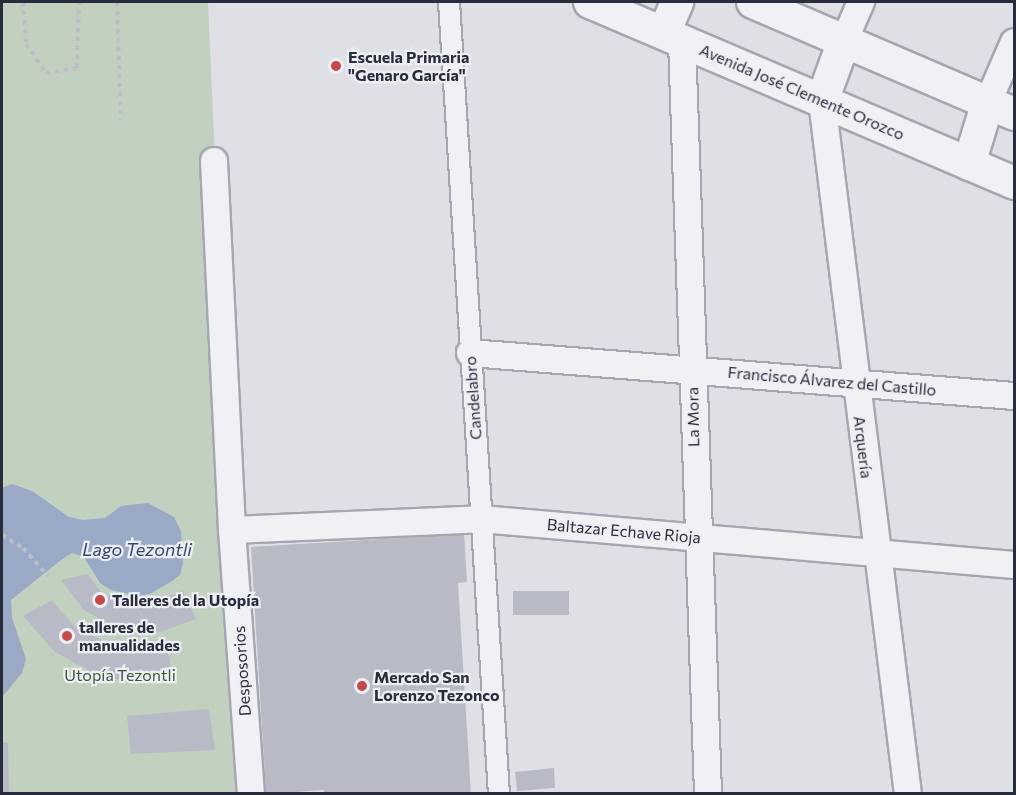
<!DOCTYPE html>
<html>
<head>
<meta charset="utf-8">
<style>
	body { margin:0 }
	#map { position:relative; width:1016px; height:795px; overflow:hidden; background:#dee0e6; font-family:Commissioner,sans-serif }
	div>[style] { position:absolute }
	.green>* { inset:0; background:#c1d0bf }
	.water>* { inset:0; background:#9aa9c5 }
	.building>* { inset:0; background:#b8bbc6 }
	.path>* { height:4px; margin-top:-2px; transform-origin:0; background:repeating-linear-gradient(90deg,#bcbec5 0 4.5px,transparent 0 9px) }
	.roads { filter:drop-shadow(2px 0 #a4a7b0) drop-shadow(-2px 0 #a4a7b0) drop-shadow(0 2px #a4a7b0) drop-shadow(0 -2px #a4a7b0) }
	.pedestrian>* { height:20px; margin:-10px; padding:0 10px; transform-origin:10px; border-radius:10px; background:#f0f1f5 }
	.minor>* { height:26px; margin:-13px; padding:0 13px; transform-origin:13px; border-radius:13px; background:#f0f1f5 }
	.tertiary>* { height:32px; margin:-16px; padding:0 16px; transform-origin:16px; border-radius:16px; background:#f0f1f5 }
	.dots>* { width:16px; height:16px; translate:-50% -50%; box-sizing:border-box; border:3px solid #edeff4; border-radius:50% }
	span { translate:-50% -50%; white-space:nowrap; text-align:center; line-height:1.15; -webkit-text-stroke:4.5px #edeff4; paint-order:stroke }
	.poi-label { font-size:16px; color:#282d3c; font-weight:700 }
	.left { translate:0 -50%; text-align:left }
	.street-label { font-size:16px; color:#282d3c }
	.park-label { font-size:16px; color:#385736 }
	.water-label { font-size:18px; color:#34476d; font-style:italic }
	.frame { position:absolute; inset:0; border:3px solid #282d3c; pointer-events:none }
</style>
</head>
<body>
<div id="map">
	<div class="green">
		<div style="clip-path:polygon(2px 2px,208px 2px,243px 793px,2px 793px)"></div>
	</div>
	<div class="water">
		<div style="clip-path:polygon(12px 484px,32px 491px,69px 517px,83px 520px,105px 518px,121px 506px,148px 503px,174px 517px,181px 531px,183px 563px,180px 575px,172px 581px,150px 594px,138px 596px,111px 590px,100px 583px,84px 557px,72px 553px,61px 560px,11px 600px,12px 618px,26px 659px,22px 673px,2px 697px,2px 488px)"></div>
	</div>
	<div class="building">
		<div style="clip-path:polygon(464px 534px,467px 582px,458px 583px,471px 794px,324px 794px,324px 790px,266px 794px,251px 547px)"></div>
		<div style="clip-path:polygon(87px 574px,104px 595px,143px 605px,183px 591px,196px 619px,160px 632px,120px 630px,84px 610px,61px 580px)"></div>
		<div style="clip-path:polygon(513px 591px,569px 591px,569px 615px,513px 615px)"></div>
		<div style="clip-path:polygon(52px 600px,74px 626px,114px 646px,167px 649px,174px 680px,104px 679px,55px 652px,23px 616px)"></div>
		<div style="clip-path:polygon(209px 709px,215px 750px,131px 754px,127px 716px)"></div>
		<div style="clip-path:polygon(2px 742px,8px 743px,9px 794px,2px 794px)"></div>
		<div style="clip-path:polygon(554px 768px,555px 788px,517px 791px,515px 772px)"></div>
	</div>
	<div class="path">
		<div style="left:23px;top:2px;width:42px;rotate:85.9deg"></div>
		<div style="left:26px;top:44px;width:35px;rotate:55deg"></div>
		<div style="left:46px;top:73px;width:31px;rotate:-9deg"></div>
		<div style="left:77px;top:68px;width:66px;rotate:-88.3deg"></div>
		<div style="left:117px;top:2px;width:118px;rotate:88.1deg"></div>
		<div style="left:2px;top:535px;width:25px;rotate:32deg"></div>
		<div style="left:23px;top:548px;width:38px;rotate:48deg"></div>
	</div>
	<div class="roads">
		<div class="pedestrian">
			<div style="left:449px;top:2px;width:794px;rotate:86.39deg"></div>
		</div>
		<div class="minor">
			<div style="left:682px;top:41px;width:753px;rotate:88.02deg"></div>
			<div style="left:844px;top:41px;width:43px;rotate:-66.4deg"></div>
			<div style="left:822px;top:101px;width:698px;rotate:82.93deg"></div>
			<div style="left:988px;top:102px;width:65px;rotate:-66.6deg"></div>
			<div style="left:214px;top:161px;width:369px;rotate:87.2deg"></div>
			<div style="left:232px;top:530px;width:265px;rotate:85.9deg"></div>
			<div style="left:470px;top:353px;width:546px;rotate:4.52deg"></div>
			<div style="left:232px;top:530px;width:249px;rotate:-2.5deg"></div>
			<div style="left:481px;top:519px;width:535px;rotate:4.93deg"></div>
		</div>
		<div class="tertiary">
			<div style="left:590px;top:2px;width:461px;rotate:23.1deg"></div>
			<div style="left:753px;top:2px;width:284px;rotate:23.2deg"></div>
			<div style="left:664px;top:33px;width:34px;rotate:-67deg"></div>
			<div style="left:822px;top:101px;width:64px;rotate:-69.9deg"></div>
			<div style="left:969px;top:164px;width:65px;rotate:-73deg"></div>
		</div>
	</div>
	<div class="dots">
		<div style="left:336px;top:66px;background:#c6484b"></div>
		<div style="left:100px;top:600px;background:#c6484b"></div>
		<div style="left:67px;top:636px;background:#c6484b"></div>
		<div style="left:362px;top:686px;background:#c6484b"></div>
	</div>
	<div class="poi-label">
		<span class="left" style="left:348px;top:66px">Escuela Primaria<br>"Genaro García"</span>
		<span class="left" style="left:112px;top:600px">Talleres de la Utopía</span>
		<span class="left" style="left:79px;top:636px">talleres de<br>manualidades</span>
		<span class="left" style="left:374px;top:686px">Mercado San<br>Lorenzo Tezonco</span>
	</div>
	<div class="street-label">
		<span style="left:802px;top:92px;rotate:23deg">Avenida José Clemente Orozco</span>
		<span style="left:832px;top:381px;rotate:5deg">Francisco Álvarez del Castillo</span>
		<span style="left:473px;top:398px;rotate:-94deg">Candelabro</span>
		<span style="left:693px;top:417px;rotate:-91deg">La Mora</span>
		<span style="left:863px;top:447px;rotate:83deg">Arquería</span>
		<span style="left:624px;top:531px;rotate:5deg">Baltazar Echave Rioja</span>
		<span style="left:242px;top:671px;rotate:-94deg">Desposorios</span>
	</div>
	<div class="park-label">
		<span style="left:120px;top:675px">Utopía Tezontli</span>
	</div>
	<div class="water-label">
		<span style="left:137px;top:549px">Lago Tezontli</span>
	</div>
	<div class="frame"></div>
</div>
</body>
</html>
